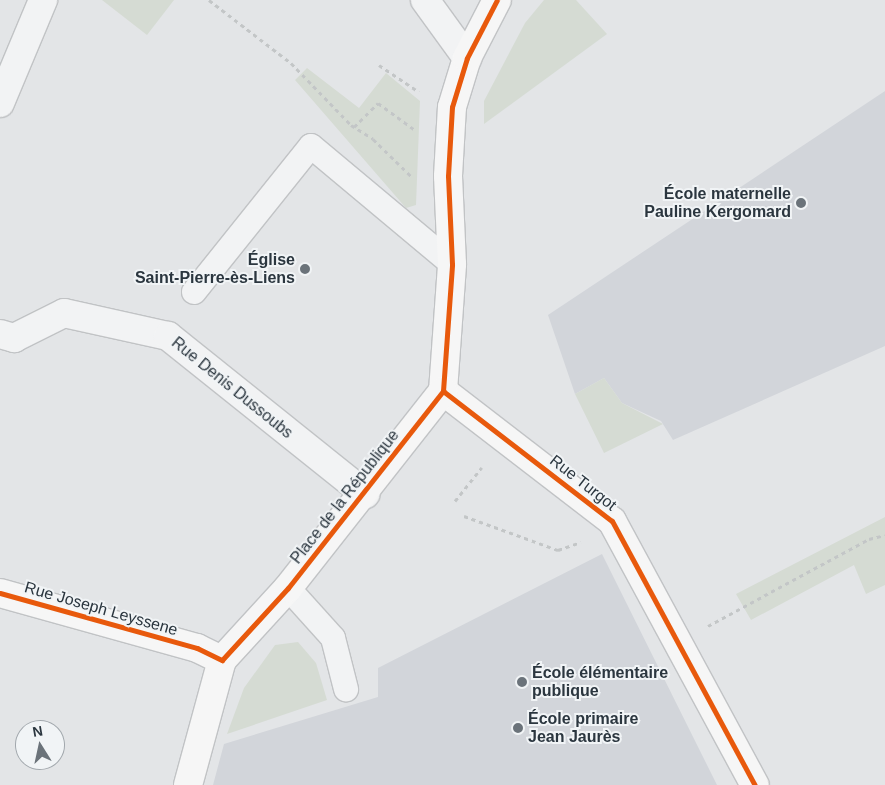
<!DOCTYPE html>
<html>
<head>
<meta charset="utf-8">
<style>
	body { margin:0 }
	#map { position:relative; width:885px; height:785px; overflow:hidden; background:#e3e5e7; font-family:Helvetica,sans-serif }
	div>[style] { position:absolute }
	.built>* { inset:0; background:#d2d5da }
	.green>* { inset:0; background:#d5dbd3 }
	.path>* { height:3px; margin-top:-1.5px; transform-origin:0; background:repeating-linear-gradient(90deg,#c3c6c7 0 4px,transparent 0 8px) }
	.roads { filter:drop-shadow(1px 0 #c1c3c5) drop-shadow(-1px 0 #c1c3c5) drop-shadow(0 1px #c1c3c5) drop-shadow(0 -1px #c1c3c5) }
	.lane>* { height:24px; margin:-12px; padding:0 12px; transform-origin:12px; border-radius:12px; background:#f2f3f4 }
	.street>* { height:28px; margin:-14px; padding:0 14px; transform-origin:14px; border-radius:14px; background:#f2f3f4 }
	.secondary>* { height:28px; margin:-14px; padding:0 14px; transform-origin:14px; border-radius:14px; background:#f6f6f6 }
	.cycleway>* { height:5px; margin:-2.5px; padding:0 2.5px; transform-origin:2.5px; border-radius:2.5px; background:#e8590c }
	.dots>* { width:14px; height:14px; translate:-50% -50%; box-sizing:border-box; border:2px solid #f1f4f6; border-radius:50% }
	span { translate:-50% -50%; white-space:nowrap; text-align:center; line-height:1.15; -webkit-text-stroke:4px #f1f4f6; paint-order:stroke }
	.poi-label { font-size:16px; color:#2b363f; font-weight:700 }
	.right { translate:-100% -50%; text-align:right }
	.left { translate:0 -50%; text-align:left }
	.street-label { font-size:16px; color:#2b363f }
	.north { position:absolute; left:15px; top:720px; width:50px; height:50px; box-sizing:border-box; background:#f1f4f6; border:1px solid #a2a8ad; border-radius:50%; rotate:350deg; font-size:14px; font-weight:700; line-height:20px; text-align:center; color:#2b363f }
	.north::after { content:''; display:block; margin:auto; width:18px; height:22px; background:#6b737a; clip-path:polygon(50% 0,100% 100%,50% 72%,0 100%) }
</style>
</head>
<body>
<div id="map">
	<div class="built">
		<div style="clip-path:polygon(885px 91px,885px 346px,673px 440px,661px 421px,622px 403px,604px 378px,575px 394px,548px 315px)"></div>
		<div style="clip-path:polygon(602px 554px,717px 785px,213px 785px,224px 744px,378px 697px,378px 668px)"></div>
	</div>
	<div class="green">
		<div style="clip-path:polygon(102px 0,174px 0,147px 35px)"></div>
		<div style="clip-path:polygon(544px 0,576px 0,607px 34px,484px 124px,484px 101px,525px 23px)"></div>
		<div style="clip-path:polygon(307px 68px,359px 108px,386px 73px,420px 101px,416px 205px,406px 208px,295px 80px)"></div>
		<div style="clip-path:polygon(604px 378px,622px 403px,663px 424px,604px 453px,575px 394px)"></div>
		<div style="clip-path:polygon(885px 517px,885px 585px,866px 594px,854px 565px,751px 620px,736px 594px)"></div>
		<div style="clip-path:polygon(298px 642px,316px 663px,327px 700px,227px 734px,244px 688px,275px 645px)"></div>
	</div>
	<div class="path">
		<div style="left:209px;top:0;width:103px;rotate:37.5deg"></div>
		<div style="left:291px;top:63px;width:86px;rotate:45.9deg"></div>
		<div style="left:351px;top:125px;width:26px;rotate:32deg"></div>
		<div style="left:373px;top:139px;width:54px;rotate:44.3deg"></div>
		<div style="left:379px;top:65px;width:48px;rotate:34deg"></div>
		<div style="left:354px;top:127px;width:34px;rotate:-45deg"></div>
		<div style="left:378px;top:103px;width:46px;rotate:36.1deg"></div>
		<div style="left:455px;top:501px;width:43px;rotate:-51.5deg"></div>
		<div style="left:464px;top:516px;width:100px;rotate:19.9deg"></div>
		<div style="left:558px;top:550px;width:24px;rotate:-19deg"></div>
		<div style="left:708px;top:626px;width:183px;rotate:-28.4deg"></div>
		<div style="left:869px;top:539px;width:16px;rotate:-14deg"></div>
	</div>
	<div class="roads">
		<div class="lane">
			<div style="left:194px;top:292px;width:187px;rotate:-51.3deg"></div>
			<div style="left:311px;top:146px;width:184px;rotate:39.9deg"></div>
			<div style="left:288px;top:588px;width:67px;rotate:48deg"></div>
			<div style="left:333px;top:638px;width:53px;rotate:75.7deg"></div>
		</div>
		<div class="street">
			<div style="left:425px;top:0;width:72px;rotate:54.1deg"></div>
			<div style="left:0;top:103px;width:112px;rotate:-67.3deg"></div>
			<div style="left:0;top:334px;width:15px;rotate:16deg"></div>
			<div style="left:14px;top:338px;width:56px;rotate:-26.6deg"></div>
			<div style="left:64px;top:313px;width:107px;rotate:12.5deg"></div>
			<div style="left:168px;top:336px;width:253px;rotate:38.7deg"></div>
		</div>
		<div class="secondary">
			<div style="left:443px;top:391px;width:213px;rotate:37.6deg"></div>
			<div style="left:612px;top:521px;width:300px;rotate:61.6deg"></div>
			<div style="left:443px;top:391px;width:127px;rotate:-85.9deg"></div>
			<div style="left:452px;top:264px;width:88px;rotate:-92.6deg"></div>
			<div style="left:448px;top:176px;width:69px;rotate:-86.7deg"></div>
			<div style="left:452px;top:107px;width:51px;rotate:-73deg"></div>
			<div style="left:467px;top:58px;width:65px;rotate:-62.7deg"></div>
			<div style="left:0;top:593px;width:205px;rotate:15.6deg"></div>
			<div style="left:197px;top:648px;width:28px;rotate:26deg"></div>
			<div style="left:188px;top:785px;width:130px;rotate:-74.8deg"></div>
			<div style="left:222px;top:660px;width:98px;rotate:-47.5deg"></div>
			<div style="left:288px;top:588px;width:251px;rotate:-51.8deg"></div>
		</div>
	</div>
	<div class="cycleway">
		<div style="left:443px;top:391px;width:213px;rotate:37.6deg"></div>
		<div style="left:612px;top:521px;width:300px;rotate:61.6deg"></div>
		<div style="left:443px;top:391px;width:127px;rotate:-85.9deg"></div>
		<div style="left:452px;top:264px;width:88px;rotate:-92.6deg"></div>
		<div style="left:448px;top:176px;width:69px;rotate:-86.7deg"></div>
		<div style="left:452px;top:107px;width:51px;rotate:-73deg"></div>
		<div style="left:467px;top:58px;width:65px;rotate:-62.7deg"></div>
		<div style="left:0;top:593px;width:205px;rotate:15.6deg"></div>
		<div style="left:197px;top:648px;width:28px;rotate:26deg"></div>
		<div style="left:222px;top:660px;width:98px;rotate:-47.5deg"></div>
		<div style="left:288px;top:588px;width:251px;rotate:-51.8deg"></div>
	</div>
	<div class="dots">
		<div style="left:801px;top:203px;background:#6b737a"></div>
		<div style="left:305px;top:269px;background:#6b737a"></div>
		<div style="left:522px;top:682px;background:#6b737a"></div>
		<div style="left:518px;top:728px;background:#6b737a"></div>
	</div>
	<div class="poi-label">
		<span class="right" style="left:791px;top:203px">École maternelle<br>Pauline Kergomard</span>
		<span class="right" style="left:295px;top:269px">Église<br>Saint-Pierre-ès-Liens</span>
		<span class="left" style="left:532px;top:682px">École élémentaire<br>publique</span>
		<span class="left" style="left:528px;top:728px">École primaire<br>Jean Jaurès</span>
	</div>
	<div class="street-label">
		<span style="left:232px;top:388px;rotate:39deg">Rue Denis Dussoubs</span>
		<span style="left:583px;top:483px;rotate:38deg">Rue Turgot</span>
		<span style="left:345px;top:497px;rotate:-52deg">Place de la République</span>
		<span style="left:101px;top:609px;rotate:16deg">Rue Joseph Leyssene</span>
	</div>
	<div class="north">N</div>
</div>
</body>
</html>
